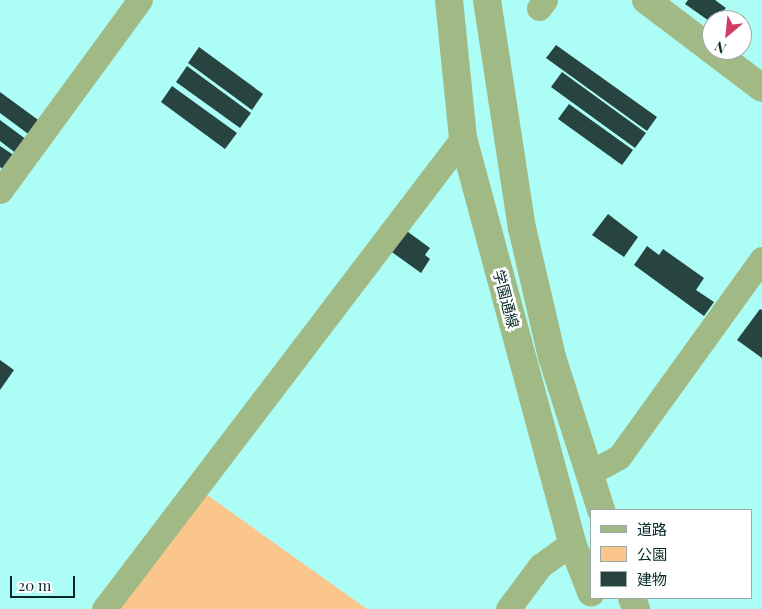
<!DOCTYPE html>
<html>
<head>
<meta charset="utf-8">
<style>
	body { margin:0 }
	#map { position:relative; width:762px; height:609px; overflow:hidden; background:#acfdf5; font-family:"Playfair Display","Noto Sans JP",serif }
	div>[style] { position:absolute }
	.green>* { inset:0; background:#fac68c }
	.building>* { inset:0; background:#284441 }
	.minor>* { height:25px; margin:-12.5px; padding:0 12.5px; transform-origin:12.5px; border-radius:12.5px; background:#a1b985 }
	.tertiary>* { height:28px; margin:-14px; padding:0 14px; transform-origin:14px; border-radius:14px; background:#a1b985 }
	span { translate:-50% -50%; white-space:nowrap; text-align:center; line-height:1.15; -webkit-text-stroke:5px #fff; paint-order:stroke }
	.street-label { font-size:15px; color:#062a27 }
	.legend { position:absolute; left:590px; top:509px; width:162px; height:90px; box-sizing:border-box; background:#fff; border:1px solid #9baaa9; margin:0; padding:6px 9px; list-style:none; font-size:15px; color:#062a27 }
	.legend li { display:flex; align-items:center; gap:10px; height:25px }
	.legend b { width:25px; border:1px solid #9baaa9 }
	.north { position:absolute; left:702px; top:10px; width:50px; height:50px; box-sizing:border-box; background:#fff; border:1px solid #9baaa9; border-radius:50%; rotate:208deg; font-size:14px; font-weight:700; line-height:20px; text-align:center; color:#062a27 }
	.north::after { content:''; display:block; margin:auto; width:18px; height:22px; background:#ce3f65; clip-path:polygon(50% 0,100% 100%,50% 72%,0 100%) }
	.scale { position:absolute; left:10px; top:576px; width:65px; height:22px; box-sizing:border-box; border:2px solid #062a27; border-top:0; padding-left:6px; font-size:15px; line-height:18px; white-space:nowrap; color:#062a27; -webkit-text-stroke:4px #fff; paint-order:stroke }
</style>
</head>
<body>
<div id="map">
	<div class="green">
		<div style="clip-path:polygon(203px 492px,367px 609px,118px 609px)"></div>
	</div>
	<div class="building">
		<div style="clip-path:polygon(688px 0,715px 0,726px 8px,712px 23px,685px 4px)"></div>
		<div style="clip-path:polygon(556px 45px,657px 117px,647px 131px,546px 58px)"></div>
		<div style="clip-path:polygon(199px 47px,263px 94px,252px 110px,188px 63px)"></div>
		<div style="clip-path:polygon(187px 66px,251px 113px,240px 128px,176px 82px)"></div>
		<div style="clip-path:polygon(562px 72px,646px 133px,635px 148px,551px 87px)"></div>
		<div style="clip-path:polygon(172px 86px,237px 133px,225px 149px,161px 102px)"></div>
		<div style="clip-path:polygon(0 92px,41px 122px,31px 136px,0 113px)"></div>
		<div style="clip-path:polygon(569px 104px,633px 150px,622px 165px,558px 119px)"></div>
		<div style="clip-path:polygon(0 120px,27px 140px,17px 154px,0 141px)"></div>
		<div style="clip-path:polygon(0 146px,15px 156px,4px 170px,0 167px)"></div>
		<div style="clip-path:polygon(608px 214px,638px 237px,624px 257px,592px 235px)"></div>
		<div style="clip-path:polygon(404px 229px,430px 248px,425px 255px,430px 259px,421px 273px,389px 250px)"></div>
		<div style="clip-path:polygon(647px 246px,659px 255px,663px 249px,704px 278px,696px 290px,714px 302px,704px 316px,634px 265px)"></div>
		<div style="clip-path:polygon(760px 309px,762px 310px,762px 358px,737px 340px)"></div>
		<div style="clip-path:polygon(0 360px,14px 370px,0 390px)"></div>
	</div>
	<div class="minor">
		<div style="left:539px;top:8px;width:10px;rotate:-53deg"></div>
		<div style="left:0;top:191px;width:237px;rotate:-53.8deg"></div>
		<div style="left:588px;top:474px;width:35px;rotate:-29deg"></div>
		<div style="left:619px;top:457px;width:244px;rotate:-54.2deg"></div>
		<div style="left:104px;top:609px;width:592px;rotate:-52.69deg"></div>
		<div style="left:508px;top:609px;width:54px;rotate:-53.3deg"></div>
		<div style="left:540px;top:566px;width:39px;rotate:-36deg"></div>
	</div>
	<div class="tertiary">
		<div style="left:449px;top:0;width:139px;rotate:84.2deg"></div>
		<div style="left:463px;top:138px;width:419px;rotate:74.9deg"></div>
		<div style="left:572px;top:543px;width:53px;rotate:68.8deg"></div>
		<div style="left:487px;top:0;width:231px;rotate:81.3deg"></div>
		<div style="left:522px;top:228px;width:132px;rotate:76.9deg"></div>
		<div style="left:552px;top:357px;width:161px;rotate:72.2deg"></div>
		<div style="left:646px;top:0;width:83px;rotate:37.1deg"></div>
		<div style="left:712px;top:50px;width:63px;rotate:37.2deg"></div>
		<div style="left:632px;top:598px;width:12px;rotate:70deg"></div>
	</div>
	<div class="street-label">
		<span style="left:506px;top:299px;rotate:75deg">学園通線</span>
	</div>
	<ul class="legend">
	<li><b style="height:6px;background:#a1b985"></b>道路</li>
	<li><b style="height:14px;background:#fac68c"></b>公園</li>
	<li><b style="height:14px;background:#284441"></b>建物</li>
	</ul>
	<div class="north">N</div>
	<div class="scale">20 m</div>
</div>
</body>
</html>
